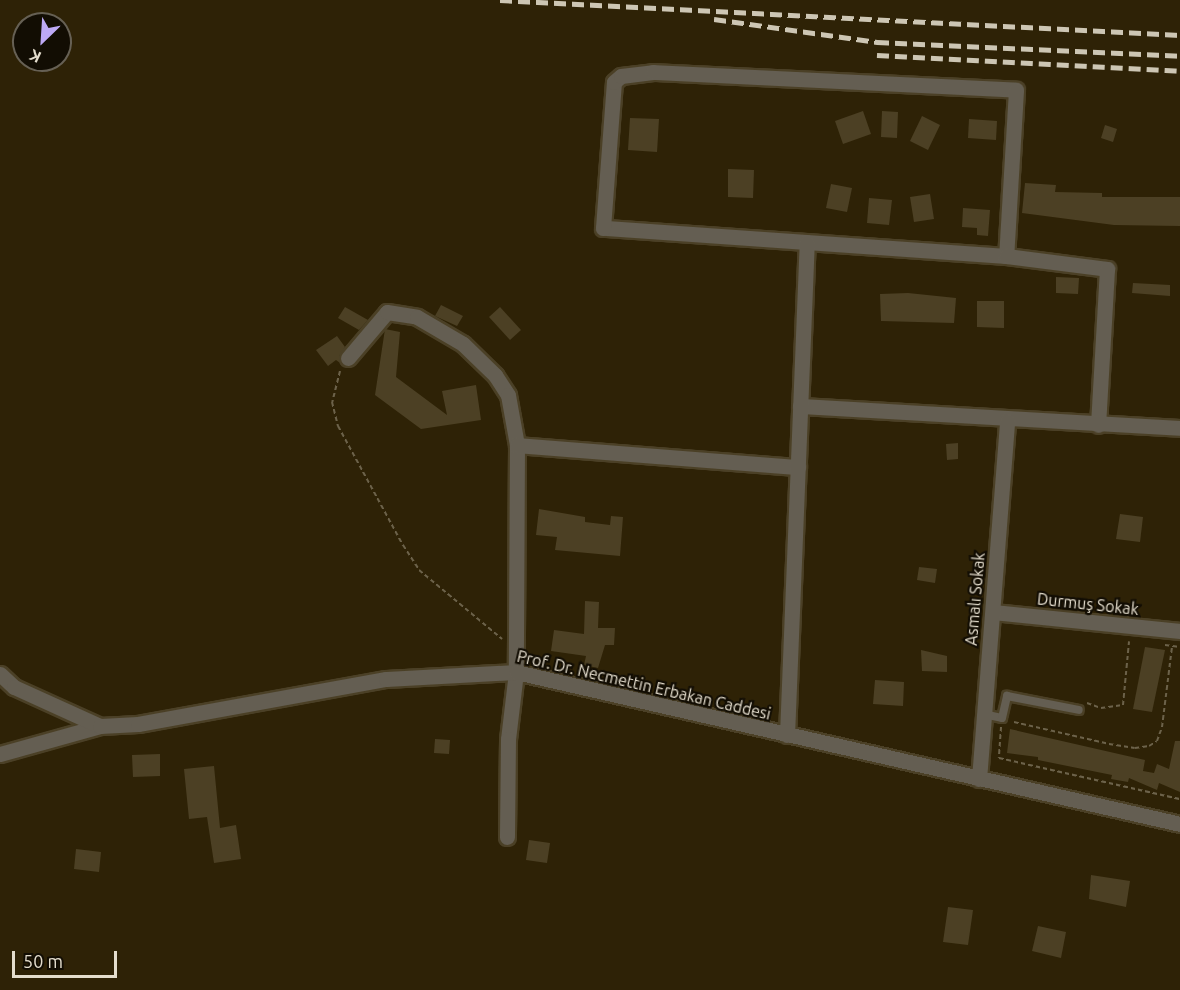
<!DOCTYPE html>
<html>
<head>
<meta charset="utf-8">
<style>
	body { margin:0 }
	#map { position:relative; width:1180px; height:990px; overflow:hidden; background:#2e2206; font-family:Ubuntu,sans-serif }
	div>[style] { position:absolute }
	.building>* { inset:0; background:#4c4024 }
	.path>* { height:2px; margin-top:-1px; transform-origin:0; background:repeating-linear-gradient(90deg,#6c624a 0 4.5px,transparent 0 7.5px) }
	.roads { filter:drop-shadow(2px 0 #4b4026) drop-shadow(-2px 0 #4b4026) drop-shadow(0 2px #4b4026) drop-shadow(0 -2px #4b4026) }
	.service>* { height:8px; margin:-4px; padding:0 4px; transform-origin:4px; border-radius:4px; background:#645e52 }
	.minor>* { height:15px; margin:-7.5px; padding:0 7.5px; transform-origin:7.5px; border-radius:7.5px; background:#645e52 }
	.tertiary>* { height:15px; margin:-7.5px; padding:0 7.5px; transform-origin:7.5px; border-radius:7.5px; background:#645e52 }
	.rail>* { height:4.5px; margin-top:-2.25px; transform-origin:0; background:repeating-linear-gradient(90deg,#cdc6b4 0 12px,transparent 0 18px) }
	span { translate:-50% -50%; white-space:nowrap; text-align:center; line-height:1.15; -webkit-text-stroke:4.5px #120d03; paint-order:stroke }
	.street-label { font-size:16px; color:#e4ddcd }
	.north { position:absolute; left:12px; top:12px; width:60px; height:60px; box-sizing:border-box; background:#120d03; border:2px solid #666054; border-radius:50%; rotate:205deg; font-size:16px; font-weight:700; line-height:24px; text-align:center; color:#e4ddcd }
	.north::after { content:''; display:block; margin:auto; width:21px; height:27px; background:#bda9f5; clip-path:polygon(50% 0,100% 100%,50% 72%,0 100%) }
	.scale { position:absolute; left:12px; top:951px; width:105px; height:27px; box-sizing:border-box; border:3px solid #e4ddcd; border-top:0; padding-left:8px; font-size:18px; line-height:21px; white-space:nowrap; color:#e4ddcd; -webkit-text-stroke:4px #120d03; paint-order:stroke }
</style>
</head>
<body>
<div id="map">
	<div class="building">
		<div style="clip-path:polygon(863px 111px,871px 134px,843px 144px,835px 121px)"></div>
		<div style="clip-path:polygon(882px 111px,898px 112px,897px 138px,881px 137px)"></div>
		<div style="clip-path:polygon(922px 116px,940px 125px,928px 150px,910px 141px)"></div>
		<div style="clip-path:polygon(630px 118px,659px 119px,657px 152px,628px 150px)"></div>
		<div style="clip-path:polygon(969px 119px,997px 121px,996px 140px,968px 138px)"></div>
		<div style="clip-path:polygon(1105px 125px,1117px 129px,1113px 142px,1101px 138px)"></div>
		<div style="clip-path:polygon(728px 169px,754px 170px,753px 198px,728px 197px)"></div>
		<div style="clip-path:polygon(1025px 183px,1056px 185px,1055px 192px,1102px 193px,1102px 197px,1180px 197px,1180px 226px,1114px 225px,1022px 213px)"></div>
		<div style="clip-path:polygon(831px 184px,852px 188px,847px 212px,826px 208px)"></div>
		<div style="clip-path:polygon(930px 194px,934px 219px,914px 222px,910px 197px)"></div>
		<div style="clip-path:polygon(869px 198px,892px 200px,889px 225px,867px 223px)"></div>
		<div style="clip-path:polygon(963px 208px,990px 210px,988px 236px,977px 235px,977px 228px,962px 227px)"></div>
		<div style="clip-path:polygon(1056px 277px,1079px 278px,1078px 294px,1056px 293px)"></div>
		<div style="clip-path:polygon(1133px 283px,1170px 285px,1170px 296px,1132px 293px)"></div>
		<div style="clip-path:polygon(908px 293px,956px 298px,954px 323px,881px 321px,880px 294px)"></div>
		<div style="clip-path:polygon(977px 301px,1004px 301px,1004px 328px,977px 327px)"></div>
		<div style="clip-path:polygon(441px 305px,463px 316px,457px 326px,435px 316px)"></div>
		<div style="clip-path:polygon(345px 307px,368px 320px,359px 330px,338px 318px)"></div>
		<div style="clip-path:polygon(500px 307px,521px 330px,510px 340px,489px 317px)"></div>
		<div style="clip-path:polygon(385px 329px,400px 332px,396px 377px,447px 415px,442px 391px,476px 385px,481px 420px,421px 429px,375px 395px)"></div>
		<div style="clip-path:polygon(337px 336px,345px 347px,339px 356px,340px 363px,336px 360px,328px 366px,316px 350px)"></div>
		<div style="clip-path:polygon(958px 443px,958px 459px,947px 460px,946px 444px)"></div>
		<div style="clip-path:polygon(539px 509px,585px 517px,585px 522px,610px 525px,611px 516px,623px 517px,620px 556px,555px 550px,557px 537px,536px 535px)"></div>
		<div style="clip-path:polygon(1120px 514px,1143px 517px,1140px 542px,1116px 539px)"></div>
		<div style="clip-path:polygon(919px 567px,937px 569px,935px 583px,917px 580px)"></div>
		<div style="clip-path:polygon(585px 601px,599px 602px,598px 628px,615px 628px,614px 645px,605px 645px,598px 668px,584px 665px,586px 656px,551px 651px,554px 630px,584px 634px)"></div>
		<div style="clip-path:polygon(1145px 647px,1165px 650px,1152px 712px,1133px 709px)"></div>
		<div style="clip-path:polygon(921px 650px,947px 656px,947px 672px,922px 671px)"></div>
		<div style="clip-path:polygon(875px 680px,904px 682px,903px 706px,873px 704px)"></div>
		<div style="clip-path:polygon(1010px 729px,1145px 760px,1143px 771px,1154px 773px,1157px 764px,1169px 769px,1175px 741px,1180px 741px,1180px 792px,1159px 783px,1157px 790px,1129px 778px,1128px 782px,1111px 779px,1112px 775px,1038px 760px,1038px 757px,1007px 753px)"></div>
		<div style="clip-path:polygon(435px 739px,450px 740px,449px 754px,434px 753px)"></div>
		<div style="clip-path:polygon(160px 754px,160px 776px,133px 777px,132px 755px)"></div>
		<div style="clip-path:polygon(214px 766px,220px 828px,236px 825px,241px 859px,214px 863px,207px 817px,189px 819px,184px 769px)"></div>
		<div style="clip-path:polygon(529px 840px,550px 843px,547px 863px,526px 860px)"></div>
		<div style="clip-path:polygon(76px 849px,101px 852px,99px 872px,74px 869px)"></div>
		<div style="clip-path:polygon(1091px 875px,1130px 881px,1126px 907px,1089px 899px)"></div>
		<div style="clip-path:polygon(948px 907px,973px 910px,968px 945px,943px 942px)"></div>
		<div style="clip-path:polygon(1038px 926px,1066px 932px,1061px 958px,1032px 951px)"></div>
	</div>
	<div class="path">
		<div style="left:340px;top:371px;width:32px;rotate:104deg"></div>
		<div style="left:332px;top:402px;width:25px;rotate:76deg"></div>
		<div style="left:338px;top:426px;width:136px;rotate:61.4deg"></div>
		<div style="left:403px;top:545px;width:30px;rotate:57deg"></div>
		<div style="left:419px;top:570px;width:108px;rotate:39.7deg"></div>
		<div style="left:1165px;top:645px;width:15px;rotate:8deg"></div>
		<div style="left:1087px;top:703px;width:15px;rotate:20deg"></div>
		<div style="left:1101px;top:708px;width:22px;rotate:-8deg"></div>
		<div style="left:1123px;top:705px;width:64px;rotate:-84.6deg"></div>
		<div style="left:1014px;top:722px;width:98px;rotate:13deg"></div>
		<div style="left:1109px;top:744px;width:26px;rotate:9deg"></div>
		<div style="left:1135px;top:748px;width:14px;rotate:-8deg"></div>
		<div style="left:1149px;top:746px;width:9px;rotate:-32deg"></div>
		<div style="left:1157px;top:741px;width:15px;rotate:-70deg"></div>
		<div style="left:1162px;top:727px;width:81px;rotate:-82.9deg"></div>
		<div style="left:1001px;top:727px;width:31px;rotate:94deg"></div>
		<div style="left:999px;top:758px;width:186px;rotate:12.8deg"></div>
	</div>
	<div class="roads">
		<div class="service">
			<div style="left:983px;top:714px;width:19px;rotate:12deg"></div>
			<div style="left:1002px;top:718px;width:23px;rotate:-77deg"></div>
			<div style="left:1007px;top:696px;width:73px;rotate:11deg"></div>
		</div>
		<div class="minor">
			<div style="left:1006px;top:256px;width:404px;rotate:-176deg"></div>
			<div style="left:603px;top:228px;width:146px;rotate:-85.7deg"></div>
			<div style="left:614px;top:82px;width:9px;rotate:-41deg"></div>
			<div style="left:621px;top:76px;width:32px;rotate:-7deg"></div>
			<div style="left:653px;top:72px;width:363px;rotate:2.8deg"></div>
			<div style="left:1016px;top:90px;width:166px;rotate:93.4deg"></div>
			<div style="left:1006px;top:256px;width:102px;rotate:7.3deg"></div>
			<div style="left:1107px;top:269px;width:156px;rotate:93.3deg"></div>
			<div style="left:348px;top:358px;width:60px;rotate:-49.7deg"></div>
			<div style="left:387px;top:312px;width:30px;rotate:9deg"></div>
			<div style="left:417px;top:317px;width:53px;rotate:30.4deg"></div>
			<div style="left:463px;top:344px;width:45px;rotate:44.1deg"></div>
			<div style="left:495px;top:375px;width:24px;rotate:57deg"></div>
			<div style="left:508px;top:395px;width:51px;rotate:79.8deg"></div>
			<div style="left:517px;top:445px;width:227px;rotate:90.3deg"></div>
			<div style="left:516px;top:672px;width:67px;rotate:96.8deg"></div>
			<div style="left:508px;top:739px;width:98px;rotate:90.6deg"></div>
			<div style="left:800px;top:406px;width:381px;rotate:3.3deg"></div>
			<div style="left:517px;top:445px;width:282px;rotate:4.5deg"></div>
			<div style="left:993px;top:612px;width:188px;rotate:5.8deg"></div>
			<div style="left:787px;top:735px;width:493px;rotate:-87.7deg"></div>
			<div style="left:0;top:754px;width:104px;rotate:-15.6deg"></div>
			<div style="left:979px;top:779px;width:359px;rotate:-85.5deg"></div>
		</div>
		<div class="tertiary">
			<div style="left:0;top:674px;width:19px;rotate:43deg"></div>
			<div style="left:14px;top:687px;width:94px;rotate:24.4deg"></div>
			<div style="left:100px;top:726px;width:38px;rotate:-3deg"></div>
			<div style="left:138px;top:724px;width:252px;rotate:-10.3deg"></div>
			<div style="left:386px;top:679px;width:130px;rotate:-3.1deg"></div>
			<div style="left:516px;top:672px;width:681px;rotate:12.89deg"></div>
		</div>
	</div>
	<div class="rail">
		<div style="left:500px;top:0;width:681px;rotate:2.95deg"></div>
		<div style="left:714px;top:19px;width:165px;rotate:8deg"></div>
		<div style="left:877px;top:42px;width:303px;rotate:2.6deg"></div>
		<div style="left:877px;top:55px;width:303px;rotate:3deg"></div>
	</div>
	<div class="street-label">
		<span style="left:975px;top:599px;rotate:-85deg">Asmalı Sokak</span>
		<span style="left:1088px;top:604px;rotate:6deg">Durmuş Sokak</span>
		<span style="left:644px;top:685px;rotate:13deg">Prof. Dr. Necmettin Erbakan Caddesi</span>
	</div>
	<div class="north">K</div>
	<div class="scale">50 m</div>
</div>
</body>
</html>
